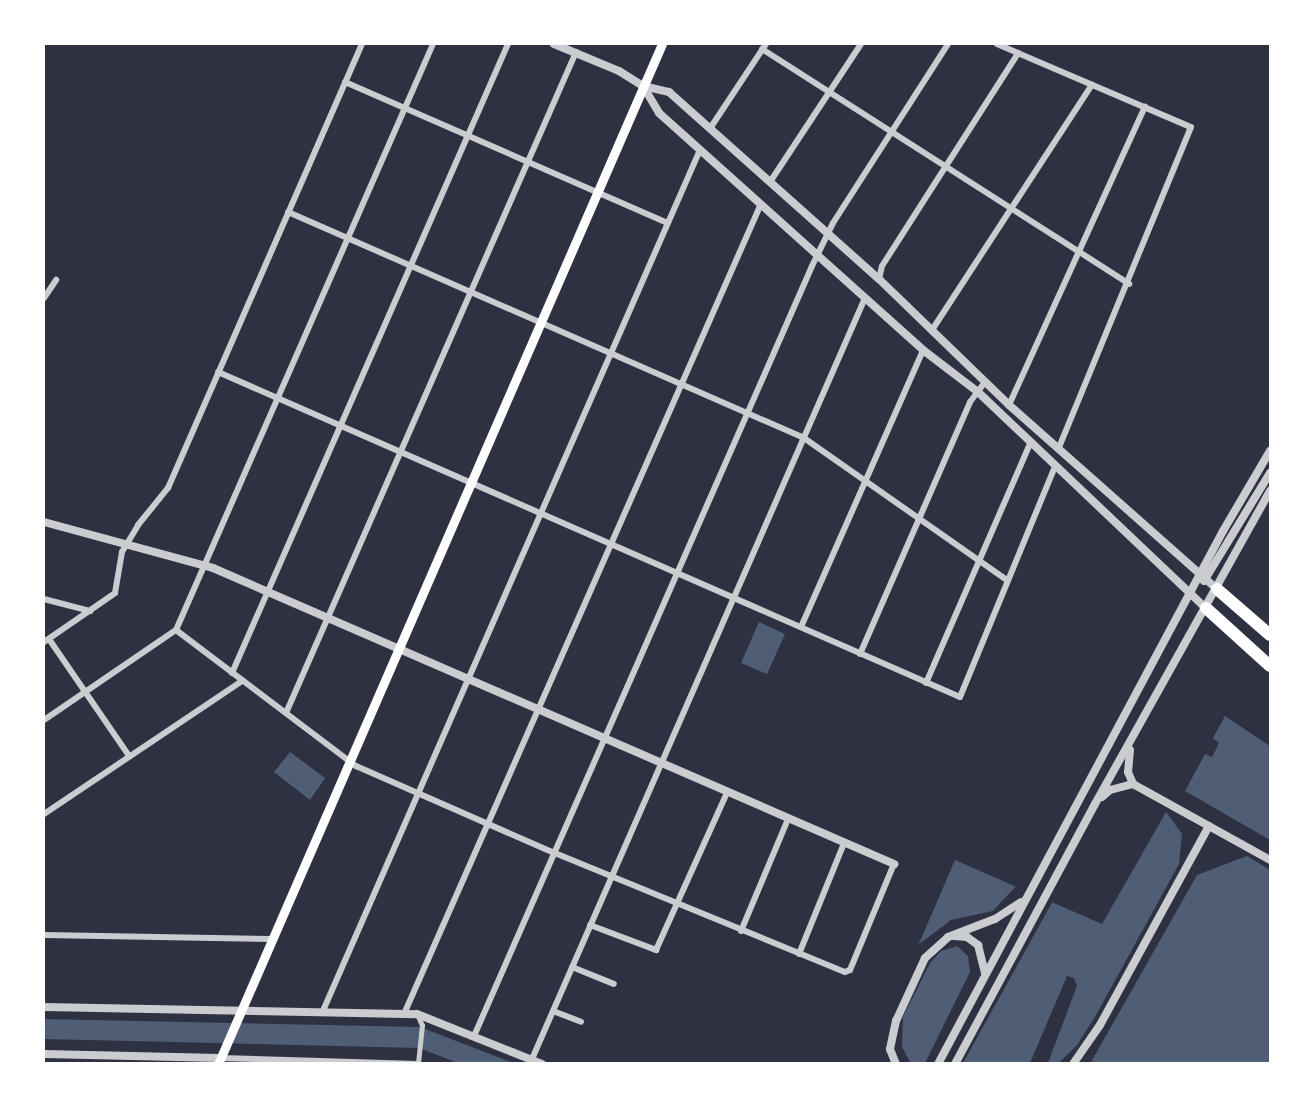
<!DOCTYPE html>
<html>
<head>
<meta charset="utf-8">
<style>
	body { margin:0 }
	#map { position:relative; width:1314px; height:1107px; overflow:hidden; background:#2d3142; font-family:"Source Sans 3",sans-serif }
	div>[style] { position:absolute }
	.water>* { inset:0; background:#4f5d75 }
	.pier>* { inset:0; background:#2d3142 }
	.pedestrian>* { height:5px; margin:-2.5px; padding:0 2.5px; transform-origin:2.5px; border-radius:2.5px; background:#caccd0 }
	.minor>* { height:6px; margin:-3px; padding:0 3px; transform-origin:3px; border-radius:3px; background:#caccd0 }
	.tertiary>* { height:8px; margin:-4px; padding:0 4px; transform-origin:4px; border-radius:4px; background:#caccd0 }
	.secondary>* { height:9px; margin:-4.5px; padding:0 4.5px; transform-origin:4.5px; border-radius:4.5px; background:#fff }
	.motorway>* { height:12px; margin:-6px; padding:0 6px; transform-origin:6px; border-radius:6px; background:#fff }
	span { translate:-50% -50%; white-space:nowrap; text-align:center; line-height:1.15; -webkit-text-stroke:4.5px #fff; paint-order:stroke }
	.frame { position:absolute; inset:0; border:45px solid #fff; pointer-events:none }
</style>
</head>
<body>
<div id="map">
	<div class="water">
		<div style="clip-path:polygon(759px 622px,785px 634px,767px 674px,741px 663px)"></div>
		<div style="clip-path:polygon(1225px 716px,1270px 746px,1270px 840px,1185px 791px,1205px 754px,1212px 757px,1219px 743px,1213px 738px)"></div>
		<div style="clip-path:polygon(290px 752px,325px 778px,310px 800px,274px 772px)"></div>
		<div style="clip-path:polygon(1166px 812px,1182px 834px,1179px 864px,1197px 875px,1247px 856px,1270px 870px,1270px 1063px,867px 1064px,955px 860px,1102px 924px)"></div>
		<div style="clip-path:polygon(44px 1019px,420px 1027px,513px 1063px,458px 1063px,419px 1048px,44px 1039px)"></div>
	</div>
	<div class="pier">
		<div style="clip-path:polygon(1179px 864px,1197px 875px,1090px 1064px,1059px 1063px,1077px 1045px,1095px 1017px)"></div>
		<div style="clip-path:polygon(1018px 884px,1054px 899px,963px 1063px,925px 1063px,970px 972px,968px 956px,957px 946px,941px 951px,930px 963px,903px 1017px,902px 1047px,911px 1064px,867px 1063px,918px 945px,951px 920px,993px 911px)"></div>
		<div style="clip-path:polygon(1067px 976px,1074px 978px,1077px 986px,1048px 1063px,1030px 1063px)"></div>
	</div>
	<div class="pedestrian">
		<div style="left:417px;top:1014px;width:12px;rotate:66deg"></div>
		<div style="left:422px;top:1025px;width:38px;rotate:96deg"></div>
	</div>
	<div class="minor">
		<div style="left:997px;top:44px;width:211px;rotate:23.2deg"></div>
		<div style="left:1191px;top:127px;width:347px;rotate:112.4deg"></div>
		<div style="left:762px;top:49px;width:436px;rotate:32.6deg"></div>
		<div style="left:345px;top:82px;width:352px;rotate:23.6deg"></div>
		<div style="left:711px;top:127px;width:100px;rotate:-56.5deg"></div>
		<div style="left:770px;top:182px;width:165px;rotate:-56.6deg"></div>
		<div style="left:288px;top:212px;width:563px;rotate:23.65deg"></div>
		<div style="left:804px;top:438px;width:248px;rotate:35deg"></div>
		<div style="left:879px;top:279px;width:13px;rotate:-77deg"></div>
		<div style="left:882px;top:266px;width:253px;rotate:-57.4deg"></div>
		<div style="left:44px;top:298px;width:22px;rotate:-56deg"></div>
		<div style="left:932px;top:330px;width:293px;rotate:-56.9deg"></div>
		<div style="left:218px;top:372px;width:810px;rotate:23.65deg"></div>
		<div style="left:960px;top:697px;width:250px;rotate:-67.6deg"></div>
		<div style="left:1009px;top:405px;width:328px;rotate:-65.5deg"></div>
		<div style="left:44px;top:599px;width:48px;rotate:14.6deg"></div>
		<div style="left:801px;top:627px;width:303px;rotate:-66.2deg"></div>
		<div style="left:176px;top:630px;width:226px;rotate:37.1deg"></div>
		<div style="left:356px;top:766px;width:206px;rotate:23.7deg"></div>
		<div style="left:545px;top:849px;width:324px;rotate:22.3deg"></div>
		<div style="left:845px;top:972px;width:5px;rotate:-22deg"></div>
		<div style="left:850px;top:970px;width:115px;rotate:-67.5deg"></div>
		<div style="left:49px;top:639px;width:142px;rotate:55.6deg"></div>
		<div style="left:44px;top:642px;width:86px;rotate:-34.6deg"></div>
		<div style="left:115px;top:593px;width:42px;rotate:-80.3deg"></div>
		<div style="left:122px;top:552px;width:31px;rotate:-59deg"></div>
		<div style="left:138px;top:525px;width:48px;rotate:-51deg"></div>
		<div style="left:168px;top:488px;width:485px;rotate:-66.4deg"></div>
		<div style="left:860px;top:654px;width:275px;rotate:-66.4deg"></div>
		<div style="left:970px;top:402px;width:25px;rotate:-53deg"></div>
		<div style="left:232px;top:673px;width:687px;rotate:-66.31deg"></div>
		<div style="left:926px;top:683px;width:263px;rotate:-66.5deg"></div>
		<div style="left:286px;top:713px;width:722px;rotate:-66.31deg"></div>
		<div style="left:44px;top:720px;width:160px;rotate:-34.3deg"></div>
		<div style="left:176px;top:630px;width:640px;rotate:-66.32deg"></div>
		<div style="left:44px;top:814px;width:239px;rotate:-33.9deg"></div>
		<div style="left:590px;top:925px;width:71px;rotate:20.7deg"></div>
		<div style="left:656px;top:950px;width:172px;rotate:-65.7deg"></div>
		<div style="left:741px;top:931px;width:121px;rotate:-67.2deg"></div>
		<div style="left:44px;top:935px;width:227px;rotate:1deg"></div>
		<div style="left:799px;top:954px;width:120px;rotate:-67.9deg"></div>
		<div style="left:572px;top:967px;width:45px;rotate:22deg"></div>
		<div style="left:553px;top:1011px;width:30px;rotate:21deg"></div>
		<div style="left:322px;top:1013px;width:942px;rotate:-66.35deg"></div>
		<div style="left:404px;top:1014px;width:883px;rotate:-66.22deg"></div>
		<div style="left:474px;top:1036px;width:841px;rotate:-66.3deg"></div>
		<div style="left:812px;top:266px;width:48px;rotate:-64deg"></div>
		<div style="left:833px;top:223px;width:213px;rotate:-57.3deg"></div>
		<div style="left:220px;top:1058px;width:198px;rotate:1.7deg"></div>
		<div style="left:532px;top:1059px;width:831px;rotate:-66.37deg"></div>
	</div>
	<div class="tertiary">
		<div style="left:554px;top:44px;width:70px;rotate:22.6deg"></div>
		<div style="left:619px;top:71px;width:28px;rotate:32deg"></div>
		<div style="left:643px;top:86px;width:27px;rotate:13deg"></div>
		<div style="left:669px;top:92px;width:281px;rotate:41.7deg"></div>
		<div style="left:879px;top:279px;width:181px;rotate:44.1deg"></div>
		<div style="left:1009px;top:405px;width:278px;rotate:41.5deg"></div>
		<div style="left:643px;top:86px;width:31px;rotate:59deg"></div>
		<div style="left:659px;top:113px;width:355px;rotate:41.9deg"></div>
		<div style="left:923px;top:350px;width:69px;rotate:37.4deg"></div>
		<div style="left:978px;top:392px;width:314px;rotate:43.5deg"></div>
		<div style="left:44px;top:522px;width:175px;rotate:15.2deg"></div>
		<div style="left:213px;top:568px;width:743px;rotate:23.49deg"></div>
		<div style="left:1204px;top:581px;width:127px;rotate:-58.6deg"></div>
		<div style="left:1130px;top:750px;width:22px;rotate:95deg"></div>
		<div style="left:1128px;top:772px;width:13px;rotate:67deg"></div>
		<div style="left:1133px;top:784px;width:157px;rotate:29deg"></div>
		<div style="left:1102px;top:797px;width:11px;rotate:-41deg"></div>
		<div style="left:1110px;top:790px;width:24px;rotate:-15deg"></div>
		<div style="left:954px;top:936px;width:13px;rotate:4deg"></div>
		<div style="left:967px;top:937px;width:14px;rotate:36deg"></div>
		<div style="left:978px;top:945px;width:29px;rotate:76deg"></div>
		<div style="left:44px;top:1007px;width:373px;rotate:1.1deg"></div>
		<div style="left:417px;top:1014px;width:135px;rotate:21.8deg"></div>
		<div style="left:44px;top:1054px;width:176px;rotate:1.3deg"></div>
		<div style="left:896px;top:1064px;width:16px;rotate:-112deg"></div>
		<div style="left:890px;top:1049px;width:29px;rotate:-78deg"></div>
		<div style="left:896px;top:1021px;width:69px;rotate:-65.3deg"></div>
		<div style="left:925px;top:958px;width:31px;rotate:-42deg"></div>
		<div style="left:948px;top:937px;width:50px;rotate:-21deg"></div>
		<div style="left:995px;top:919px;width:31px;rotate:-33deg"></div>
		<div style="left:938px;top:1064px;width:604px;rotate:-61.87deg"></div>
		<div style="left:1223px;top:531px;width:93px;rotate:-59.6deg"></div>
		<div style="left:955px;top:1064px;width:295px;rotate:-61.7deg"></div>
		<div style="left:1095px;top:804px;width:359px;rotate:-60.8deg"></div>
		<div style="left:1073px;top:1064px;width:47px;rotate:-55.3deg"></div>
		<div style="left:1100px;top:1025px;width:227px;rotate:-61.3deg"></div>
	</div>
	<div class="secondary">
		<div style="left:218px;top:1064px;width:1112px;rotate:-66.48deg"></div>
	</div>
	<div class="motorway">
		<div style="left:1217px;top:589px;width:70px;rotate:41deg"></div>
		<div style="left:1206px;top:608px;width:86px;rotate:42.2deg"></div>
	</div>
	<div class="frame"></div>
</div>
</body>
</html>
